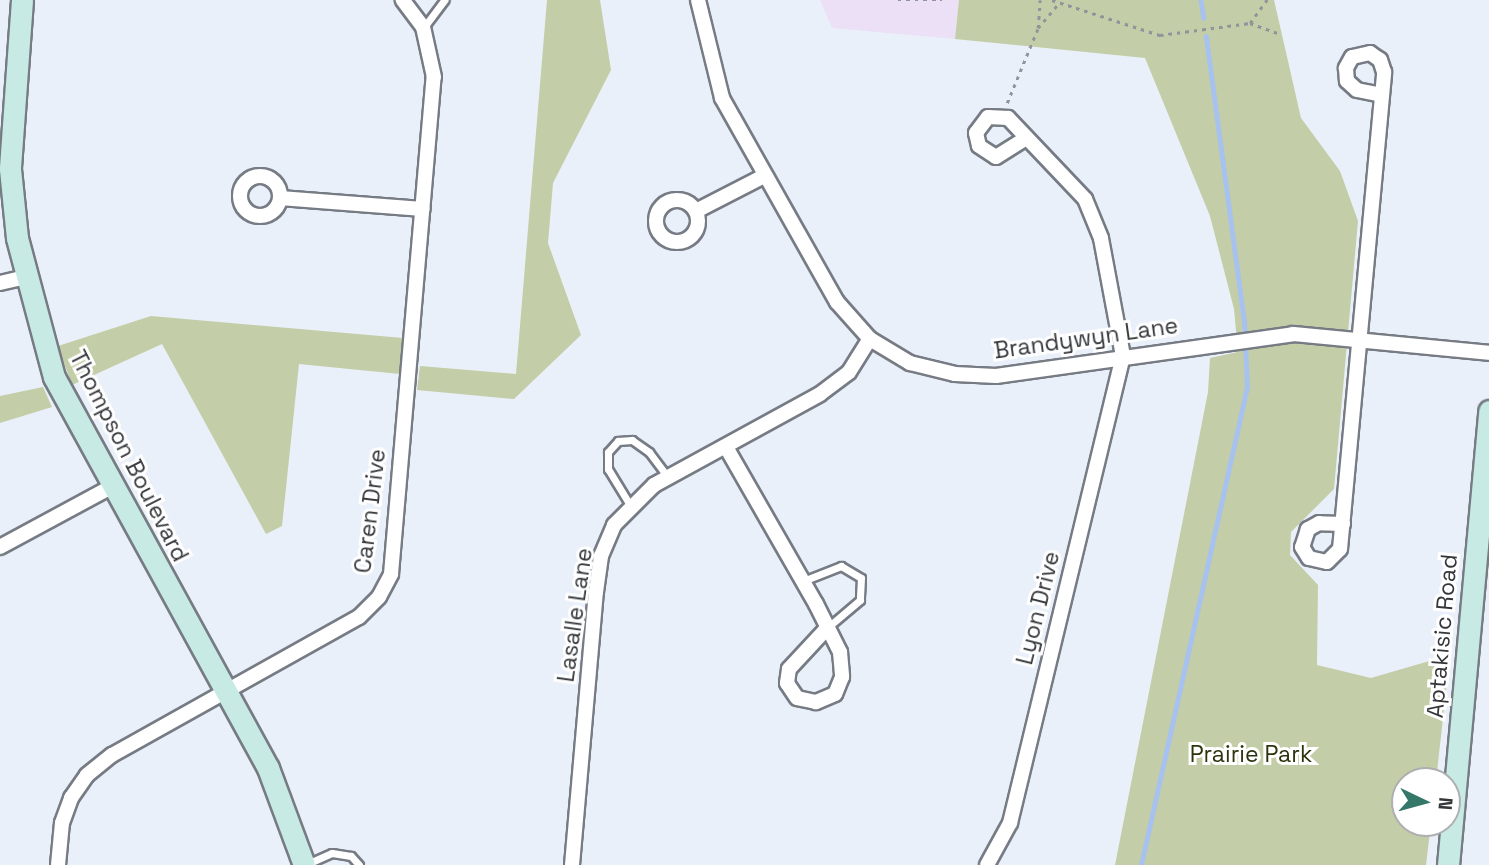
<!DOCTYPE html>
<html>
<head>
<meta charset="utf-8">
<style>
	body { margin:0 }
	#map { position:relative; width:1489px; height:865px; overflow:hidden; background:#eaf0f9; font-family:"Space Grotesk",sans-serif }
	div>[style] { position:absolute }
	.education>* { inset:0; background:#ebe0f5 }
	.green>* { inset:0; background:#c3cda7 }
	.stream>* { height:4.5px; margin:-2.25px; padding:0 2.25px; transform-origin:2.25px; border-radius:2.25px; background:#a8c2ef }
	.path>* { height:2.5px; margin-top:-1.25px; transform-origin:0; background:repeating-linear-gradient(90deg,#91959b 0 3.5px,transparent 0 8.5px) }
	.roads { filter:drop-shadow(2px 0 #767b84) drop-shadow(-2px 0 #767b84) drop-shadow(0 2px #767b84) drop-shadow(0 -2px #767b84) }
	.lane>* { height:7px; margin:-3.5px; padding:0 3.5px; transform-origin:3.5px; border-radius:3.5px; background:#fff }
	.street>* { height:14px; margin:-7px; padding:0 7px; transform-origin:7px; border-radius:7px; background:#fff }
	.street>.ring { margin:-7px; padding:0; box-sizing:content-box; background:none; border:14px solid #fff; border-radius:50% }
	.secondary>* { height:21px; margin:-10.5px; padding:0 10.5px; transform-origin:10.5px; border-radius:10.5px; background:#c7ebe4 }
	span { translate:-50% -50%; white-space:nowrap; text-align:center; line-height:1.15; -webkit-text-stroke:6px #fff; paint-order:stroke }
	.street-label { font-size:23px; color:#34363a }
	.park-label { font-size:23px; color:#2c340c }
	.north { position:absolute; left:1391px; top:767px; width:70px; height:70px; box-sizing:border-box; background:#fff; border:2px solid #aeafb0; border-radius:50%; rotate:95deg; font-size:19px; font-weight:700; line-height:28px; text-align:center; color:#34363a }
	.north::after { content:''; display:block; margin:auto; width:24px; height:32px; background:#35786a; clip-path:polygon(50% 0,100% 100%,50% 72%,0 100%) }
</style>
</head>
<body>
<div id="map">
	<div class="education">
		<div style="clip-path:polygon(820px 0,959px 0,955px 39px,832px 28px)"></div>
	</div>
	<div class="green">
		<div style="clip-path:polygon(547px 0,600px 0,611px 70px,553px 183px,548px 243px,581px 335px,514px 399px,417px 390px,420px 366px,516px 374px)"></div>
		<div style="clip-path:polygon(959px 0,1274px 0,1301px 118px,1340px 171px,1358px 221px,1334px 489px,1291px 532px,1290px 555px,1318px 585px,1317px 665px,1371px 678px,1450px 655px,1436px 781px,1405px 781px,1405px 823px,1431px 823px,1426px 865px,1115px 865px,1208px 392px,1210px 358px,1238px 352px,1234px 309px,1210px 216px,1145px 58px,955px 39px)"></div>
		<div style="clip-path:polygon(151px 316px,403px 338px,400px 374px,299px 364px,282px 526px,266px 534px,162px 344px,72px 385px,58px 346px)"></div>
		<div style="clip-path:polygon(43px 387px,52px 407px,0 423px,0 396px)"></div>
	</div>
	<div class="stream">
		<div style="left:1201px;top:0;width:18px;rotate:81deg"></div>
		<div style="left:1141px;top:865px;width:490px;rotate:-77.5deg"></div>
		<div style="left:1247px;top:387px;width:65px;rotate:-92.6deg"></div>
		<div style="left:1244px;top:322px;width:288px;rotate:-97.6deg"></div>
	</div>
	<div class="path">
		<div style="left:898px;top:0;width:44px"></div>
		<div style="left:1052px;top:0;width:114px;rotate:18deg"></div>
		<div style="left:1160px;top:35px;width:91px;rotate:-7.6deg"></div>
		<div style="left:1250px;top:23px;width:29px;rotate:20deg"></div>
		<div style="left:1250px;top:23px;width:29px;rotate:-54deg"></div>
		<div style="left:1038px;top:28px;width:28px;rotate:-86deg"></div>
		<div style="left:1007px;top:103px;width:81px;rotate:-67.5deg"></div>
		<div style="left:1038px;top:28px;width:34px;rotate:-50deg"></div>
	</div>
	<div class="roads">
		<div class="lane">
			<div style="left:424px;top:27px;width:34px;rotate:-53deg"></div>
			<div style="left:630px;top:505px;width:42px;rotate:-121.4deg"></div>
			<div style="left:608px;top:469px;width:17px;rotate:-90deg"></div>
			<div style="left:608px;top:452px;width:15px;rotate:-48deg"></div>
			<div style="left:618px;top:441px;width:14px;rotate:-4deg"></div>
			<div style="left:632px;top:440px;width:21px;rotate:35deg"></div>
			<div style="left:649px;top:452px;width:31px;rotate:53deg"></div>
			<div style="left:803px;top:581px;width:41px;rotate:-21.5deg"></div>
			<div style="left:841px;top:566px;width:23px;rotate:31deg"></div>
			<div style="left:861px;top:578px;width:22px;rotate:93deg"></div>
			<div style="left:860px;top:600px;width:42px;rotate:139.8deg"></div>
			<div style="left:307px;top:864px;width:27px;rotate:-24deg"></div>
			<div style="left:332px;top:853px;width:19px;rotate:9deg"></div>
			<div style="left:351px;top:856px;width:12px;rotate:48deg"></div>
		</div>
		<div class="street">
			<div style="left:698px;top:0;width:101px;rotate:76.2deg"></div>
			<div style="left:722px;top:98px;width:234px;rotate:60.6deg"></div>
			<div style="left:837px;top:302px;width:50px;rotate:48.3deg"></div>
			<div style="left:870px;top:339px;width:47px;rotate:31deg"></div>
			<div style="left:910px;top:363px;width:46px;rotate:13.7deg"></div>
			<div style="left:955px;top:374px;width:41px;rotate:2.8deg"></div>
			<div style="left:996px;top:376px;width:300px;rotate:-8deg"></div>
			<div style="left:1293px;top:334px;width:197px;rotate:5.5deg"></div>
			<div class="ring" style="left:240px;top:176px;width:26px;height:26px"></div>
			<div style="left:280px;top:198px;width:143px;rotate:4.4deg"></div>
			<div class="ring" style="left:656px;top:200px;width:28px;height:28px"></div>
			<div style="left:696px;top:211px;width:76px;rotate:-27.2deg"></div>
			<div style="left:0;top:283px;width:27px;rotate:-13deg"></div>
			<div style="left:726px;top:447px;width:181px;rotate:60.2deg"></div>
			<div style="left:816px;top:604px;width:54px;rotate:63.4deg"></div>
			<div style="left:840px;top:652px;width:25px;rotate:85deg"></div>
			<div style="left:842px;top:677px;width:18px;rotate:112deg"></div>
			<div style="left:835px;top:694px;width:21px;rotate:157deg"></div>
			<div style="left:816px;top:702px;width:19px;rotate:-168deg"></div>
			<div style="left:797px;top:698px;width:18px;rotate:-124deg"></div>
			<div style="left:787px;top:683px;width:14px;rotate:-82deg"></div>
			<div style="left:789px;top:669px;width:57px;rotate:-47.1deg"></div>
			<div style="left:1343px;top:524px;width:24px;rotate:-178deg"></div>
			<div style="left:1319px;top:523px;width:13px;rotate:151deg"></div>
			<div style="left:1308px;top:529px;width:19px;rotate:108deg"></div>
			<div style="left:1302px;top:547px;width:13px;rotate:58deg"></div>
			<div style="left:1309px;top:558px;width:18px;rotate:13deg"></div>
			<div style="left:1327px;top:562px;width:18px;rotate:-45deg"></div>
			<div style="left:1340px;top:549px;width:479px;rotate:-84.7deg"></div>
			<div style="left:1384px;top:72px;width:13px;rotate:-108deg"></div>
			<div style="left:1380px;top:60px;width:12px;rotate:-145deg"></div>
			<div style="left:1370px;top:53px;width:18px;rotate:167deg"></div>
			<div style="left:1352px;top:57px;width:13px;rotate:119deg"></div>
			<div style="left:1346px;top:68px;width:13px;rotate:86deg"></div>
			<div style="left:1347px;top:81px;width:13px;rotate:42deg"></div>
			<div style="left:1357px;top:90px;width:25px;rotate:11deg"></div>
			<div style="left:0;top:547px;width:126px;rotate:-28.4deg"></div>
			<div style="left:58px;top:865px;width:42px;rotate:-84.6deg"></div>
			<div style="left:62px;top:823px;width:27px;rotate:-70deg"></div>
			<div style="left:71px;top:798px;width:28px;rotate:-55deg"></div>
			<div style="left:87px;top:775px;width:32px;rotate:-39deg"></div>
			<div style="left:112px;top:755px;width:283px;rotate:-29.2deg"></div>
			<div style="left:359px;top:617px;width:28px;rotate:-45deg"></div>
			<div style="left:379px;top:597px;width:26px;rotate:-62deg"></div>
			<div style="left:391px;top:574px;width:499px;rotate:-85.1deg"></div>
			<div style="left:434px;top:77px;width:51px;rotate:-102.4deg"></div>
			<div style="left:423px;top:27px;width:34px;rotate:-127deg"></div>
			<div style="left:572px;top:865px;width:274px;rotate:-85deg"></div>
			<div style="left:596px;top:592px;width:36px;rotate:-82deg"></div>
			<div style="left:601px;top:556px;width:34px;rotate:-67deg"></div>
			<div style="left:614px;top:525px;width:57px;rotate:-45deg"></div>
			<div style="left:654px;top:485px;width:189px;rotate:-28.7deg"></div>
			<div style="left:820px;top:394px;width:36px;rotate:-37deg"></div>
			<div style="left:849px;top:372px;width:39px;rotate:-58deg"></div>
			<div style="left:987px;top:865px;width:48px;rotate:-61.3deg"></div>
			<div style="left:1010px;top:823px;width:480px;rotate:-76.4deg"></div>
			<div style="left:1123px;top:356px;width:120px;rotate:-100.6deg"></div>
			<div style="left:1101px;top:238px;width:42px;rotate:-112.3deg"></div>
			<div style="left:1085px;top:199px;width:112px;rotate:-133.5deg"></div>
			<div style="left:1008px;top:118px;width:20px;rotate:-177deg"></div>
			<div style="left:988px;top:117px;width:20px;rotate:127deg"></div>
			<div style="left:976px;top:133px;width:13px;rotate:77deg"></div>
			<div style="left:979px;top:146px;width:20px;rotate:33deg"></div>
			<div style="left:996px;top:157px;width:36px;rotate:-32deg"></div>
		</div>
		<div class="secondary">
			<div style="left:22px;top:0;width:169px;rotate:94.1deg"></div>
			<div style="left:10px;top:169px;width:69px;rotate:84.2deg"></div>
			<div style="left:17px;top:238px;width:144px;rotate:75.1deg"></div>
			<div style="left:54px;top:377px;width:446px;rotate:61.3deg"></div>
			<div style="left:268px;top:768px;width:103px;rotate:69.6deg"></div>
			<div style="left:1448px;top:865px;width:456px;rotate:-84.8deg"></div>
		</div>
	</div>
	<div class="street-label">
		<span style="left:1086px;top:338px;rotate:-8deg">Brandywyn Lane</span>
		<span style="left:129px;top:456px;rotate:63deg">Thompson Boulevard</span>
		<span style="left:370px;top:511px;rotate:-83deg">Caren Drive</span>
		<span style="left:1038px;top:608px;rotate:-76deg">Lyon Drive</span>
		<span style="left:575px;top:615px;rotate:-82deg">Lasalle Lane</span>
		<span style="left:1442px;top:636px;rotate:-85deg">Aptakisic Road</span>
	</div>
	<div class="park-label">
		<span style="left:1251px;top:754px">Prairie Park</span>
	</div>
	<div class="north">N</div>
</div>
</body>
</html>
